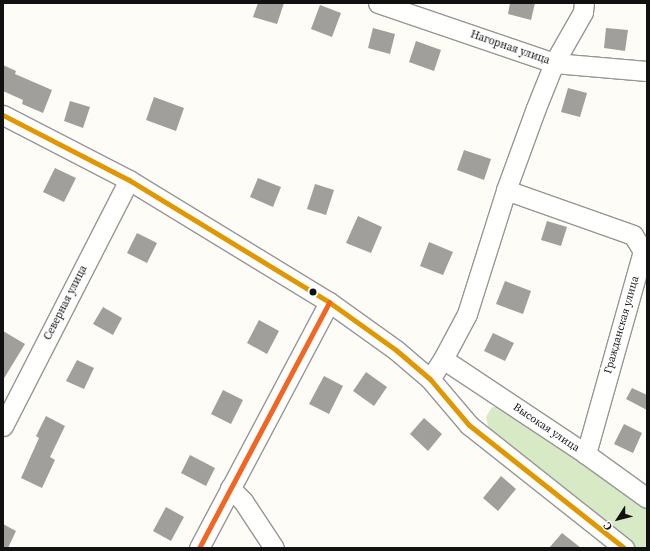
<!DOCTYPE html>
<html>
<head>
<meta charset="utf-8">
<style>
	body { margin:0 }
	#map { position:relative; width:650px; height:551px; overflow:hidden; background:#fdfcf7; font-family:"Source Serif 4",serif }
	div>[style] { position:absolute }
	.forest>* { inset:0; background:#d8eac5 }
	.building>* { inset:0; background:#a19f9c }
	.roads { filter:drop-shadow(1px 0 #979795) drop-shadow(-1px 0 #979795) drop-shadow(0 1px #979795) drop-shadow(0 -1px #979795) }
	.minor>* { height:19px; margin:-9.5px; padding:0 9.5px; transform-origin:9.5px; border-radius:9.5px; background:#fffffe }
	.bus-1>* { height:5px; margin:-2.5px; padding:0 2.5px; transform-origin:2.5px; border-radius:2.5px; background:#e09702 }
	.bus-2>* { height:5px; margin:-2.5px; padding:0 2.5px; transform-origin:2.5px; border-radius:2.5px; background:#f26522 }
	.dots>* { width:11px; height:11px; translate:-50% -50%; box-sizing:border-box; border:2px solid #fff; border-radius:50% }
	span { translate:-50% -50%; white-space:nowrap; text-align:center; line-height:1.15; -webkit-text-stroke:4px #fff; paint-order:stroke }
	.street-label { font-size:11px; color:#111 }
	.frame { position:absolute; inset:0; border:4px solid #111; pointer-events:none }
	.north { position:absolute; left:598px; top:499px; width:40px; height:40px; -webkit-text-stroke:3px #fff; paint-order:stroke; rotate:234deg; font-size:11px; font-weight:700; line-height:16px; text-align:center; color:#111 }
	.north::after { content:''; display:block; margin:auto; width:14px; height:18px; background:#111; clip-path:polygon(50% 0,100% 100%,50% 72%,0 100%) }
</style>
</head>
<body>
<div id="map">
	<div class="forest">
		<div style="clip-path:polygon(492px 407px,516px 407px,647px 509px,647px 548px,634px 548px,489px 430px,486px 417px)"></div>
	</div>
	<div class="building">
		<div style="clip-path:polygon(258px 3px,284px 3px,277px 24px,253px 17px)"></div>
		<div style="clip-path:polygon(510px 3px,535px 3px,531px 20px,508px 14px)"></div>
		<div style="clip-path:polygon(320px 5px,341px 13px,332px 37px,311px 29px)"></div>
		<div style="clip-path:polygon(373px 28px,395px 34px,390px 54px,368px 48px)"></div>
		<div style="clip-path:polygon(606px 28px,628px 30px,625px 51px,604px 48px)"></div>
		<div style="clip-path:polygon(416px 41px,441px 50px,434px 71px,409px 62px)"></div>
		<div style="clip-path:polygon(3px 65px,16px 71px,15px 74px,52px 90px,43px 113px,22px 104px,23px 100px,3px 91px)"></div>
		<div style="clip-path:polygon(568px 88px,587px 93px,580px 117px,561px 112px)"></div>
		<div style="clip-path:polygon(154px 97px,184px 108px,176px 131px,146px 120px)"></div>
		<div style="clip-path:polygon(70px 101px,90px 107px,83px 128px,64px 121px)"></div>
		<div style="clip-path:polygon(464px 150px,491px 159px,484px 180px,457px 170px)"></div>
		<div style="clip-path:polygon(55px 168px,76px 178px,64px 202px,43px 192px)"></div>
		<div style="clip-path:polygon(258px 178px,281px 187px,273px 207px,250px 197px)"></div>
		<div style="clip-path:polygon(315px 184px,334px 190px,326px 215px,307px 209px)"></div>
		<div style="clip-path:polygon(358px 216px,382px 227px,371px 253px,346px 243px)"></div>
		<div style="clip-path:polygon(547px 221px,567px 227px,561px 246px,541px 240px)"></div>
		<div style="clip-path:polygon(137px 233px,157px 243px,147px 263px,127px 253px)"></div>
		<div style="clip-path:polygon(429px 242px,453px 252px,443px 275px,420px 266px)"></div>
		<div style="clip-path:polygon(505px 281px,531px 291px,523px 314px,496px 304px)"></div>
		<div style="clip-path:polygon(103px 307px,122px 318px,113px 335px,93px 324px)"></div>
		<div style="clip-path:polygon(259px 320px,279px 331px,267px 354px,247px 343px)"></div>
		<div style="clip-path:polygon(3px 331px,25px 344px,3px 380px)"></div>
		<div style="clip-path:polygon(493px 333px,514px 343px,505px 361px,484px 351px)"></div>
		<div style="clip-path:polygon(77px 360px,94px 368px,84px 389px,66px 381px)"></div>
		<div style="clip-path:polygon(366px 372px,387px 387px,374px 406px,353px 391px)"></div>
		<div style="clip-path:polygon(324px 376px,343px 386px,329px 414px,309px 404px)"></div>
		<div style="clip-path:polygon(632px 388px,647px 395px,647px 410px,626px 399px)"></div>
		<div style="clip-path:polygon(223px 390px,243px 400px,231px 424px,211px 414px)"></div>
		<div style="clip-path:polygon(46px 416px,65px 426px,50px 457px,55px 460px,42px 488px,21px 478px,39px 438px,36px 436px)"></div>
		<div style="clip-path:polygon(424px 418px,442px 434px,428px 451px,410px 434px)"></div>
		<div style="clip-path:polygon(624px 424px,642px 433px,633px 453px,614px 444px)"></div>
		<div style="clip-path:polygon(190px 455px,215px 468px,206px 486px,181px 473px)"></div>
		<div style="clip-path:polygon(501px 476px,516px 489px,498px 511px,483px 498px)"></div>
		<div style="clip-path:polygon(166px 507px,184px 517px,171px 541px,153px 531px)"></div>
		<div style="clip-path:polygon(3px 524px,16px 531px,8px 548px,3px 548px)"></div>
		<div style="clip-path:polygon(562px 533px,581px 548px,549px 548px)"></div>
	</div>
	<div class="roads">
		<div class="minor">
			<div style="left:378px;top:3px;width:186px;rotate:18.8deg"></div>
			<div style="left:554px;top:63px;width:93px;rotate:4.9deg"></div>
			<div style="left:3px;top:115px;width:142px;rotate:27.3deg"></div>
			<div style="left:129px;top:180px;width:234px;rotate:31.4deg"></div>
			<div style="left:329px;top:302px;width:82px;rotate:35.6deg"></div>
			<div style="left:396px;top:350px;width:45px;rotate:40.5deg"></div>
			<div style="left:430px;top:379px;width:60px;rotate:49.7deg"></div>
			<div style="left:469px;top:425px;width:198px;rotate:38.4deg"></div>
			<div style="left:506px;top:190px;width:135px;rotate:19.5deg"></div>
			<div style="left:633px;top:235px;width:19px;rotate:58deg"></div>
			<div style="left:643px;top:251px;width:211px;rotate:105.7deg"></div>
			<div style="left:443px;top:359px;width:172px;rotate:33.6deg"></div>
			<div style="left:586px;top:454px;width:75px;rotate:35.8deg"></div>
			<div style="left:430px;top:379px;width:24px;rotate:-57deg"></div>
			<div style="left:443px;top:359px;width:51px;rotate:-61.9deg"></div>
			<div style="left:467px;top:314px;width:130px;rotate:-72.5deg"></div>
			<div style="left:506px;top:190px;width:87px;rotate:-69.9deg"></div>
			<div style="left:536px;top:108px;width:48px;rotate:-68.2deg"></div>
			<div style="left:554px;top:63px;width:59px;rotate:-60.4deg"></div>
			<div style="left:583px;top:12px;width:9px;rotate:-84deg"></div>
			<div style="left:3px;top:426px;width:276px;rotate:-62.9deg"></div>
			<div style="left:230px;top:488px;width:18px;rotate:45deg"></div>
			<div style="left:243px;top:501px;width:56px;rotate:56.6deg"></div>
			<div style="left:199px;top:548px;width:278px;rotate:-62.1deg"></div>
		</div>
	</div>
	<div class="bus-1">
		<div style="left:3px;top:115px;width:142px;rotate:27.3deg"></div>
		<div style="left:129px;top:180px;width:234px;rotate:31.4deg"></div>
		<div style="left:329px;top:302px;width:82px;rotate:35.6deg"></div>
		<div style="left:396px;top:350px;width:45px;rotate:40.5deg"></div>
		<div style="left:430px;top:379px;width:60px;rotate:49.7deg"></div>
		<div style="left:469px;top:425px;width:198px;rotate:38.4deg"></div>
	</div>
	<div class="bus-2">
		<div style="left:199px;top:548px;width:278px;rotate:-62.1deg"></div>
	</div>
	<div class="dots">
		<div style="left:313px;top:292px;background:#111"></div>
	</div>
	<div class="street-label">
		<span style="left:510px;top:48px;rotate:19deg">Нагорная улица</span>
		<span style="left:66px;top:303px;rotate:-63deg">Северная улица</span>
		<span style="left:622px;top:325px;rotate:-74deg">Гражданская улица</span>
		<span style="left:546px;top:428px;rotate:34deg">Высокая улица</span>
	</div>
	<div class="frame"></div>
	<div class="north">С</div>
</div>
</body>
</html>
